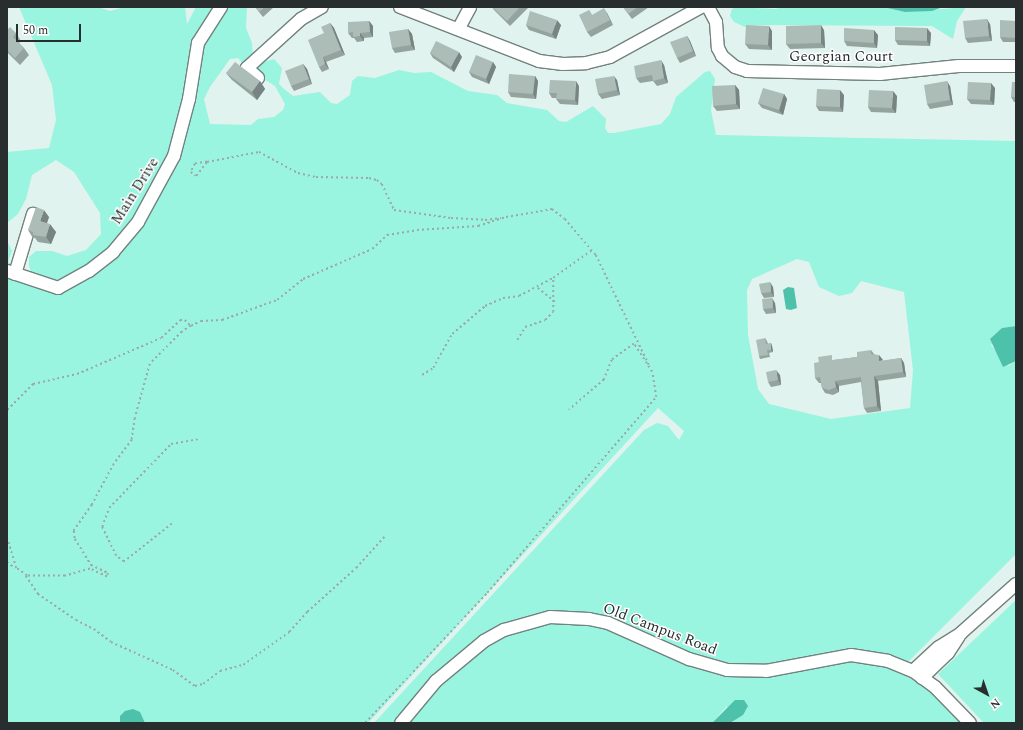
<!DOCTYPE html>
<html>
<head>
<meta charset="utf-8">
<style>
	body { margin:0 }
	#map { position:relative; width:1023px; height:730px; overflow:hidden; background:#e1f3ee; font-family:Spectral,serif }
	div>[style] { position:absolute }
	.green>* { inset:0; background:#99f4e0 }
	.water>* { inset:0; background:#4ec1ab }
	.path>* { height:1.5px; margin-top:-0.75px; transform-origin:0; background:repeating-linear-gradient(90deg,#9ca9a6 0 2px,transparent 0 5px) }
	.roads { filter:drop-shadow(1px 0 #72827e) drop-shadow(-1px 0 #72827e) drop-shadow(0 1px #72827e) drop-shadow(0 -1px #72827e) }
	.minor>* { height:12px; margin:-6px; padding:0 6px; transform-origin:6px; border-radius:6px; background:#fff }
	.wall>* { inset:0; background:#94a39e }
	.shaded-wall>* { inset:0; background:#788481 }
	.building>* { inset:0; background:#acbdb8 }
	span { translate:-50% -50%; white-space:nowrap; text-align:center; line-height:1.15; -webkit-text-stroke:3px #fff; paint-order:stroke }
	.street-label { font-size:15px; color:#282e2d }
	.frame { position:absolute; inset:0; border:8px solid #282e2d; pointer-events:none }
	.north { position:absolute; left:967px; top:674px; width:40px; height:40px; -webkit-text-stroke:3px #fff; paint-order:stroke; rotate:140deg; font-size:11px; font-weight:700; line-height:16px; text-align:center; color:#282e2d }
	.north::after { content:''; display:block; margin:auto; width:14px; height:18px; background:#282e2d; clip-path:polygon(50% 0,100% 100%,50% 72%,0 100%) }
	.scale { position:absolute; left:16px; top:24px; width:65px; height:18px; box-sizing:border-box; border:2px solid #282e2d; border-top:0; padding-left:5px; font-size:12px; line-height:14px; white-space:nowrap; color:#282e2d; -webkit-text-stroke:3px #fff; paint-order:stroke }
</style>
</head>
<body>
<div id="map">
	<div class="green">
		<div style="clip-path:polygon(evenodd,19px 7px,98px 7px,110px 11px,125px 7px,185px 7px,187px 24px,196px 7px,247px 7px,246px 28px,252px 43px,253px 57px,243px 64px,238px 58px,230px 59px,210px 87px,204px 99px,210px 124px,251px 125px,258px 119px,274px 117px,283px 110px,285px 104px,275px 86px,259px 76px,255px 64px,274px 59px,282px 68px,279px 84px,284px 89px,293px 96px,320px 92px,331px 103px,337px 104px,350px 95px,352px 81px,358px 76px,375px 78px,399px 70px,414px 73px,431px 72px,468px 91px,497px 95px,507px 103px,547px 110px,559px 121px,566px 122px,593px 106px,606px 119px,605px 128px,608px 133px,614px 133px,661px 124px,670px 114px,676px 97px,705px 72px,710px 71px,715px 79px,711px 110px,716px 135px,1016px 141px,1016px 326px,1002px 328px,991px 345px,1008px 366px,1016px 361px,1016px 554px,907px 663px,873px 652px,852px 651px,748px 667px,714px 663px,589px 615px,501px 627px,397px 723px,374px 723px,644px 430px,657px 423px,668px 426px,679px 440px,684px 431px,658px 408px,368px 723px,7px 723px,7px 241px,12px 251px,8px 262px,32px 275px,29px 266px,29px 257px,36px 251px,52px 251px,67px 256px,86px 250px,101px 234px,100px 213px,74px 172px,56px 160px,32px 175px,26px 199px,18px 214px,7px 223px,7px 152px,49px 148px,56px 120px,52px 85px,19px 7px,797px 259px,809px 262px,819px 287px,839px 296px,852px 293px,861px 281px,904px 292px,913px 370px,910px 408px,831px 419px,769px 404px,758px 389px,748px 335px,747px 290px,752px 279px,797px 259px)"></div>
		<div style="clip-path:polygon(736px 7px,775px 9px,786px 7px,883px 7px,905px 12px,966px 7px,957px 21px,953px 39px,932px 26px,756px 25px,745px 27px,734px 22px,730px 16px,732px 9px)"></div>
		<div style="clip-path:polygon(1016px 600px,1016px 723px,984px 723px,938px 674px)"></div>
		<div style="clip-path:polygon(550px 623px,587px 624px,608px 629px,687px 663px,710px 672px,731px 676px,767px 676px,853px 661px,871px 662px,909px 675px,935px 694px,961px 723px,730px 723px,734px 721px,727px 706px,712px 723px,409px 723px,439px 687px,487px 646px,508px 635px)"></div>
	</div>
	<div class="water">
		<div style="clip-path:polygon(883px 7px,943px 7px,932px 11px,905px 12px)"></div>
		<div style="clip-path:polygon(788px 287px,794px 288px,797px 308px,791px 310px,786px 309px,783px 290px)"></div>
		<div style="clip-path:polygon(1016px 326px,1016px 361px,1003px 367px,990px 339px,1002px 328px)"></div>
		<div style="clip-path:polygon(735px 700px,744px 700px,748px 706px,743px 715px,730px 723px,712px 723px)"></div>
		<div style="clip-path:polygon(133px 709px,140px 712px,145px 723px,120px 723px,120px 716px,125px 711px)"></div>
	</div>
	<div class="path">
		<div style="left:207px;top:162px;width:12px;rotate:171deg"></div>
		<div style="left:195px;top:164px;width:9px;rotate:117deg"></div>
		<div style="left:191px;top:172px;width:6px;rotate:39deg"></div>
		<div style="left:196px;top:176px;width:18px;rotate:-52deg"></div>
		<div style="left:207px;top:162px;width:53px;rotate:-10.9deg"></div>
		<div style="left:259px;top:152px;width:44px;rotate:28.3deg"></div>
		<div style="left:298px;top:173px;width:18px;rotate:13deg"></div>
		<div style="left:316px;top:177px;width:53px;rotate:1.1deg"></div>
		<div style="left:369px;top:178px;width:8px;rotate:14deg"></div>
		<div style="left:377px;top:180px;width:6px;rotate:39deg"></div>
		<div style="left:382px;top:184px;width:29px;rotate:65deg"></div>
		<div style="left:394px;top:210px;width:58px;rotate:8deg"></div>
		<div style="left:451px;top:218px;width:34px;rotate:3deg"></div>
		<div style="left:485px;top:220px;width:16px;rotate:-7deg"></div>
		<div style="left:538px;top:288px;width:22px;rotate:39deg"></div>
		<div style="left:191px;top:326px;width:11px;rotate:-27deg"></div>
		<div style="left:201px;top:321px;width:21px;rotate:-3deg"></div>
		<div style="left:222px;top:320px;width:59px;rotate:-20deg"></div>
		<div style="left:277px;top:300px;width:33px;rotate:-39deg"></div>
		<div style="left:303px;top:279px;width:75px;rotate:-23.5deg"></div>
		<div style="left:372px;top:249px;width:21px;rotate:-43deg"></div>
		<div style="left:387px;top:235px;width:30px;rotate:-9deg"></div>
		<div style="left:417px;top:230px;width:61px;rotate:-3.8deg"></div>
		<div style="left:478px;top:226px;width:29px;rotate:-18deg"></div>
		<div style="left:506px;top:217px;width:47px;rotate:-9.9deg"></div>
		<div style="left:552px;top:209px;width:16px;rotate:38deg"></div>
		<div style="left:565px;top:219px;width:48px;rotate:49.3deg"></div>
		<div style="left:596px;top:255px;width:122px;rotate:64.3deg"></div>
		<div style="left:517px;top:340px;width:15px;rotate:-58deg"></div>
		<div style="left:525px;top:327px;width:21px;rotate:-19deg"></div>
		<div style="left:545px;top:320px;width:11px;rotate:-45deg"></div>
		<div style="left:553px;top:312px;width:34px;rotate:-90deg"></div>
		<div style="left:553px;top:278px;width:48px;rotate:-35.7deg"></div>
		<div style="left:422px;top:375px;width:13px;rotate:-32deg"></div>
		<div style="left:433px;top:368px;width:39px;rotate:-61deg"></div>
		<div style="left:452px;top:334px;width:43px;rotate:-40.3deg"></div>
		<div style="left:485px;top:306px;width:20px;rotate:-24deg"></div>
		<div style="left:503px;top:298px;width:16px;rotate:-7deg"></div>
		<div style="left:519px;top:296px;width:38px;rotate:-28deg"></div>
		<div style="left:7px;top:410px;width:37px;rotate:-45deg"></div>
		<div style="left:33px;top:384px;width:45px;rotate:-12.8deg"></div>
		<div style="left:77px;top:374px;width:91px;rotate:-23.2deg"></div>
		<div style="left:161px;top:338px;width:26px;rotate:-43deg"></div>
		<div style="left:180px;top:320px;width:5px"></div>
		<div style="left:185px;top:320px;width:8px;rotate:45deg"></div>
		<div style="left:191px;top:326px;width:11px;rotate:146deg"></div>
		<div style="left:182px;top:332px;width:45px;rotate:135deg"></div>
		<div style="left:150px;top:364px;width:56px;rotate:105.5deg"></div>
		<div style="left:135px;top:418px;width:22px;rotate:98deg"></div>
		<div style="left:132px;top:440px;width:30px;rotate:127deg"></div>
		<div style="left:114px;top:464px;width:47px;rotate:118.2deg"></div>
		<div style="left:92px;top:505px;width:32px;rotate:125deg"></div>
		<div style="left:74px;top:531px;width:8px;rotate:83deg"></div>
		<div style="left:75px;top:539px;width:31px;rotate:58deg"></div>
		<div style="left:91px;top:565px;width:19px;rotate:25deg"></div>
		<div style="left:108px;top:573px;width:4px;rotate:104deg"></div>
		<div style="left:107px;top:577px;width:19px;rotate:-155deg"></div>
		<div style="left:90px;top:569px;width:26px;rotate:164deg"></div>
		<div style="left:65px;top:576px;width:38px;rotate:180deg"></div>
		<div style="left:27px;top:576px;width:14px;rotate:-144deg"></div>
		<div style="left:16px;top:568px;width:30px;rotate:-107deg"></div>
		<div style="left:172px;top:524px;width:61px;rotate:141.6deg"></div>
		<div style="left:124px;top:562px;width:10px;rotate:-143deg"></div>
		<div style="left:116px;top:556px;width:32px;rotate:-116deg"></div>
		<div style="left:102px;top:527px;width:20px;rotate:-70deg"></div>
		<div style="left:109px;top:508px;width:89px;rotate:-45.9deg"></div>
		<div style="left:171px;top:444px;width:28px;rotate:-10deg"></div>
		<div style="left:7px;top:562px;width:10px;rotate:37deg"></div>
		<div style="left:26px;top:576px;width:22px;rotate:56deg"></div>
		<div style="left:38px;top:594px;width:46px;rotate:34.4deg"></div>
		<div style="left:76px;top:620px;width:20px;rotate:27deg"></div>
		<div style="left:94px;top:629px;width:21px;rotate:37deg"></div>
		<div style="left:111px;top:642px;width:68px;rotate:24.3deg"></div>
		<div style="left:173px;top:670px;width:27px;rotate:36deg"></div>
		<div style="left:195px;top:686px;width:8px;rotate:-14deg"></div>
		<div style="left:203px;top:684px;width:21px;rotate:-37deg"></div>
		<div style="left:220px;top:671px;width:24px;rotate:-15deg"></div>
		<div style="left:243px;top:665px;width:57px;rotate:-35.7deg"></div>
		<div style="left:289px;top:632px;width:27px;rotate:-48deg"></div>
		<div style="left:307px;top:612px;width:66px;rotate:-41.9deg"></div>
		<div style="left:356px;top:568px;width:43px;rotate:-47.8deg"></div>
		<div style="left:365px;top:723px;width:178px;rotate:-46.8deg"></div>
		<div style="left:487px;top:593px;width:259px;rotate:-49.2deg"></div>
		<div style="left:656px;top:397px;width:25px;rotate:-99deg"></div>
		<div style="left:652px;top:372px;width:33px;rotate:-123deg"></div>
		<div style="left:634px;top:344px;width:27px;rotate:144deg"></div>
		<div style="left:612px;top:360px;width:22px;rotate:112deg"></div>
		<div style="left:604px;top:380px;width:46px;rotate:139.4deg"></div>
	</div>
	<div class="roads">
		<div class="minor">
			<div style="left:400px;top:7px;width:149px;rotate:21.2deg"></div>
			<div style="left:539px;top:61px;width:24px;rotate:7deg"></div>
			<div style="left:563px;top:64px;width:23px;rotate:-2deg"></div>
			<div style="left:586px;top:63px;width:25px;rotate:-14deg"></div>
			<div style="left:610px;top:57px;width:104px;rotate:-28.8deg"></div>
			<div style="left:708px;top:7px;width:17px;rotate:62deg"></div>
			<div style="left:716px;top:22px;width:26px;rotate:86deg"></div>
			<div style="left:718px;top:48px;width:9px;rotate:63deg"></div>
			<div style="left:722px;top:56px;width:17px;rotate:40deg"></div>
			<div style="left:735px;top:67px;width:13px;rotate:18deg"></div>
			<div style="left:747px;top:71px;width:133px;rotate:1.3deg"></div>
			<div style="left:880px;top:74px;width:79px;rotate:-5.8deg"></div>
			<div style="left:959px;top:66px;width:57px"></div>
			<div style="left:459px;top:28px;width:24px;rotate:-62deg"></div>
			<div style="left:258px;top:78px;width:15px;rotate:-138deg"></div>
			<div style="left:247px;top:68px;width:73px;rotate:-42.2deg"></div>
			<div style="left:301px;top:19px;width:24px;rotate:-30deg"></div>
			<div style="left:7px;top:271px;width:54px;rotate:18.4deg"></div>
			<div style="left:58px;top:288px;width:35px;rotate:-29deg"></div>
			<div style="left:89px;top:271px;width:31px;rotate:-38deg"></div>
			<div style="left:113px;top:252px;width:39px;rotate:-50deg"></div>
			<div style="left:138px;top:222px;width:75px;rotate:-61.4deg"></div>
			<div style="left:174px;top:156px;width:59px;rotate:-75.3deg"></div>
			<div style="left:189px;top:99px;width:57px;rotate:-80.9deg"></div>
			<div style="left:198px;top:43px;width:43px;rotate:-57.4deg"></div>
			<div style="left:15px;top:274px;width:63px;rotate:-73.3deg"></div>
			<div style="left:913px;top:671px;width:35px;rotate:-43deg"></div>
			<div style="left:939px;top:647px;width:26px;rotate:-32deg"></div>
			<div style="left:961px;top:633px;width:74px;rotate:-41.7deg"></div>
			<div style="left:922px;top:678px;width:36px;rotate:-44deg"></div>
			<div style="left:948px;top:653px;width:20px;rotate:-57deg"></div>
			<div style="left:401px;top:723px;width:55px;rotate:-50.2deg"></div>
			<div style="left:436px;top:681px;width:62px;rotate:-39.8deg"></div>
			<div style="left:484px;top:641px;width:23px;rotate:-29deg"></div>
			<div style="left:504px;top:630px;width:48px;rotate:-15.8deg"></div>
			<div style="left:550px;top:617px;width:39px;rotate:3deg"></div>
			<div style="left:589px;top:619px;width:19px;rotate:12deg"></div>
			<div style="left:608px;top:623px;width:89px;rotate:24deg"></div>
			<div style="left:689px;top:659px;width:40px;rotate:16deg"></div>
			<div style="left:727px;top:670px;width:39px;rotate:1deg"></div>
			<div style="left:766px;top:671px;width:86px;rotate:-10.7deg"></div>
			<div style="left:851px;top:655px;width:37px;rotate:9deg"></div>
			<div style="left:888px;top:661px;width:27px;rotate:22deg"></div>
			<div style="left:913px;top:671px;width:27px;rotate:36deg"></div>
			<div style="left:935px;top:687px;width:50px;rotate:45.8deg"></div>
		</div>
	</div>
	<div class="wall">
		<div style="clip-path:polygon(255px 7px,274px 7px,263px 17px)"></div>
		<div style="clip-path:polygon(492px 7px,529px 7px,510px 26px,494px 10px)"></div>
		<div style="clip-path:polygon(623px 7px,649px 7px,632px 19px)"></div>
		<div style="clip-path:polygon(589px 10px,592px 15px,607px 13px,613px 25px,591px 37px,587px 32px)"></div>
		<div style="clip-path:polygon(369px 21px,373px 26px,373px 37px,364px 38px,364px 41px,357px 42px,354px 38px,352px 38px,348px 33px)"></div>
		<div style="clip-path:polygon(1016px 21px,1016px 42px,1003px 42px,1000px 37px)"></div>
		<div style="clip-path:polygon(330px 23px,334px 28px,345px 55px,326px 62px,329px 69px,322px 72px,319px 67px)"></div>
		<div style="clip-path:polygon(990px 24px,992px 41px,968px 43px,965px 38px)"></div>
		<div style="clip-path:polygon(526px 25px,561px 25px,556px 39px,529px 30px)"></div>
		<div style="clip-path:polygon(408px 29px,412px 34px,415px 50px,395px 53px,392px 48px)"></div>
		<div style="clip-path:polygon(7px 30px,16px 33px,21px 41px,19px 43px,24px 48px,29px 55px,20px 65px,7px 52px)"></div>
		<div style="clip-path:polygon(824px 30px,825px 48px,790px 49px,786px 44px)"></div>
		<div style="clip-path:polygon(772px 31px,772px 50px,749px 49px,745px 44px)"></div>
		<div style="clip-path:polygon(931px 33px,930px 46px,898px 45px,895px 40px)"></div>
		<div style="clip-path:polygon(878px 35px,877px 48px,847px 46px,844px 41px)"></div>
		<div style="clip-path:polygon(687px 36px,690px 41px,696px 56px,680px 63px,677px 58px)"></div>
		<div style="clip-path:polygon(430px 53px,462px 57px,454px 72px,433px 58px)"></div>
		<div style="clip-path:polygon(493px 62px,496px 67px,489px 84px,472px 77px,469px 72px)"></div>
		<div style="clip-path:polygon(303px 64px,307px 69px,312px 84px,294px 91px,291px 86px)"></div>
		<div style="clip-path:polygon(664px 65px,668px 83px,657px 86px,653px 81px,640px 83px,636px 78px)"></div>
		<div style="clip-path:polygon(226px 73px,260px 81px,265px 89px,257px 100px,232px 80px)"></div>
		<div style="clip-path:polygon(535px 76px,538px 81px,536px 99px,511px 97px,508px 92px)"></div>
		<div style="clip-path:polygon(617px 80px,620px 95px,602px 99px,598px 94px)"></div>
		<div style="clip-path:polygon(1016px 82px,1016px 102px,1014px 102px,1011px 97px)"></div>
		<div style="clip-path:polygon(735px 85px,739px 90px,740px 109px,717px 111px,713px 106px)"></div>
		<div style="clip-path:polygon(579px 86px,578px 105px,560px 104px,556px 99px,556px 98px,552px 98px,549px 93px)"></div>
		<div style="clip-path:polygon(950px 86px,953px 105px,930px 109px,927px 104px)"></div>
		<div style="clip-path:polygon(995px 88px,994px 105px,971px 104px,967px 99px)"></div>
		<div style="clip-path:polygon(784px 94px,787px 99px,783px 115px,762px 108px,758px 103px)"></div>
		<div style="clip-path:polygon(844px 95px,843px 112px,819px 111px,816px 106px)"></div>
		<div style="clip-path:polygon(897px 96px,896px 113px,871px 112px,868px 107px)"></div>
		<div style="clip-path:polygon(49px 217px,47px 223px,56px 232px,51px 244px,38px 242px,35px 238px,33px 238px,28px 230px)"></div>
		<div style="clip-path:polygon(773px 287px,774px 297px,764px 298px,761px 293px)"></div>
		<div style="clip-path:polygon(775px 303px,776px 313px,766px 314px,763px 309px)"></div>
		<div style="clip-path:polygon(765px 338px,767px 341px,768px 344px,771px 343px,772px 346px,773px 352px,769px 353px,770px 357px,760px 359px,759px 356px)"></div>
		<div style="clip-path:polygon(871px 350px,874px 354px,883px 361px,901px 358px,904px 363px,906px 377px,878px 381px,881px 411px,867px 413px,864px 408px,861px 382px,839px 386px,839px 392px,833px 395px,825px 393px,822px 388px,821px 383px,819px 383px,815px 378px,819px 362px,857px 357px)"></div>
		<div style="clip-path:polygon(780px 375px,781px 385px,771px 387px,768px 382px)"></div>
	</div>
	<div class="shaded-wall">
		<div style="clip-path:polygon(604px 8px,607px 13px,613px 25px,610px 20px)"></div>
		<div style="clip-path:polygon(987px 19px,990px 24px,992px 41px,989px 36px)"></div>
		<div style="clip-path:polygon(557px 20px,561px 25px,556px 39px,552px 34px)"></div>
		<div style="clip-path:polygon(369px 21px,373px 26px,373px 37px,370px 32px)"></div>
		<div style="clip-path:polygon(330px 23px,334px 28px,345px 55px,341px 50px)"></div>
		<div style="clip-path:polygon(821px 25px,824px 30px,825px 48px,821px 43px)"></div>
		<div style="clip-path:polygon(769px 26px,772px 31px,772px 50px,768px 45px)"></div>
		<div style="clip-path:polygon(927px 28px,931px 33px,930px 46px,927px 41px)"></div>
		<div style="clip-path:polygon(408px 29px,412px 34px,415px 50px,411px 45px)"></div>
		<div style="clip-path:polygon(874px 30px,878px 35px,877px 48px,874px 43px)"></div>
		<div style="clip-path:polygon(360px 33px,364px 38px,364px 41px,360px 36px)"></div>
		<div style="clip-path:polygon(687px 36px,690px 41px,696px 56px,693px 51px)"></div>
		<div style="clip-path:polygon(459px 52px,462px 57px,454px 72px,451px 67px)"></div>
		<div style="clip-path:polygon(323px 57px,326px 62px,329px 69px,325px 64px)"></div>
		<div style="clip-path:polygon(661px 60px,664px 65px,668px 83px,664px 78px)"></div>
		<div style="clip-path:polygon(493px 62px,496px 67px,489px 84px,486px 79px)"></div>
		<div style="clip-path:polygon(303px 64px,307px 69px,312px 84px,309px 79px)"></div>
		<div style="clip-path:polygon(535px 76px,538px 81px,536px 99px,533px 94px)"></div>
		<div style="clip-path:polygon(614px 76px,617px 80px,620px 95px,617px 90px)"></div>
		<div style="clip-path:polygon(260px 81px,265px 89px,257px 100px,252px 92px)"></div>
		<div style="clip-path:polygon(576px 81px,579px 86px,578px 105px,575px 100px)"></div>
		<div style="clip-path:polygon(947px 81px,950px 86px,953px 105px,950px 100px)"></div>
		<div style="clip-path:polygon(991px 83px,995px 88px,994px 105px,990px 100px)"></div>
		<div style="clip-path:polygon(735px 85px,739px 90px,740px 109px,736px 104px)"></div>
		<div style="clip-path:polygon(840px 90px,844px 95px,843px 112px,840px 107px)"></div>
		<div style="clip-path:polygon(893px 91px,897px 96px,896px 113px,892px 108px)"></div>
		<div style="clip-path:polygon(784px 94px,787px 99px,783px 115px,779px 110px)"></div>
		<div style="clip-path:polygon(44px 210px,49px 217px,45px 228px,40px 221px)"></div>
		<div style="clip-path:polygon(50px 224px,56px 232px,51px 244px,46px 237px)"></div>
		<div style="clip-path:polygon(770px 282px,773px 287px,774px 297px,771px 292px)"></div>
		<div style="clip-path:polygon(772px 298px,775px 303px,776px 313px,773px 308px)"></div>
		<div style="clip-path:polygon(771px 343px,772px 346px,773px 352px,771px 350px)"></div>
		<div style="clip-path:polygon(879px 355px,883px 360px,879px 361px)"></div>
		<div style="clip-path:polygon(901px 358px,904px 363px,906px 377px,903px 372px)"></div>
		<div style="clip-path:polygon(776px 370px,780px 375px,781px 385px,778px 380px)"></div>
		<div style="clip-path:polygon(874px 376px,878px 381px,881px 411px,877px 406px)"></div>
		<div style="clip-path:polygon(835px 381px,839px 386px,839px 392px,836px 387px)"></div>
	</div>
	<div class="building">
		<div style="clip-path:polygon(256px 7px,265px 7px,259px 12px)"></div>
		<div style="clip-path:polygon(492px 7px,520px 7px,507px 21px)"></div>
		<div style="clip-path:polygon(623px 7px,638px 7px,628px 14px)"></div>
		<div style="clip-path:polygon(604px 8px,610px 20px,587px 32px,579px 15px,589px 10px,592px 15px)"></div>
		<div style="clip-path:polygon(530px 11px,557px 20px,552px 34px,526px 25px)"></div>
		<div style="clip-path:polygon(987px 19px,989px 36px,965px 38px,963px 21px)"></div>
		<div style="clip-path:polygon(1000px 20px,1016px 21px,1016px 38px,1000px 37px)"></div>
		<div style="clip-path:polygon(369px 21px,370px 32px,360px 33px,360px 36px,353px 37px,353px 32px,348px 33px,348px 22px)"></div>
		<div style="clip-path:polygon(330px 23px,341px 50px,323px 57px,325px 64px,319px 67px,308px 40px,324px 33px,321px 27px)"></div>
		<div style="clip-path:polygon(746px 25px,769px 26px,768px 45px,745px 44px)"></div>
		<div style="clip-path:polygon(821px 25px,821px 43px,786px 44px,786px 26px)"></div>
		<div style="clip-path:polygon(10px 27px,16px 33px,13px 37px,24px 48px,15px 58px,7px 50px,7px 30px)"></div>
		<div style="clip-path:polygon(895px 27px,927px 28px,927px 41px,895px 40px)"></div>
		<div style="clip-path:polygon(844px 28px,874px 30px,874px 43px,844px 41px)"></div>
		<div style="clip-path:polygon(408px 29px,411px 45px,392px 48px,389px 32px)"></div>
		<div style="clip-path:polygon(687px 36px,693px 51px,677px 58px,670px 42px)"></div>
		<div style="clip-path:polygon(436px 41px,459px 52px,451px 67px,430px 53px)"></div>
		<div style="clip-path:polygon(476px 55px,493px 62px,486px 79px,469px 72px)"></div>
		<div style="clip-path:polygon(661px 60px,664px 78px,653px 81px,652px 75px,636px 78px,634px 66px)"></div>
		<div style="clip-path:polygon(235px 62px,260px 81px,252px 92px,226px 73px)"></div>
		<div style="clip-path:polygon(303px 64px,309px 79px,291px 86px,285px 71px)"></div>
		<div style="clip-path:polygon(509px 74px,535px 76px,533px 94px,508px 92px)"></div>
		<div style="clip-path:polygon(614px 76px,617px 90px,598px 94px,595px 79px)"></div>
		<div style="clip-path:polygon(550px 80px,576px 81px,575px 100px,556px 99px,557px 93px,549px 93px)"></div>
		<div style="clip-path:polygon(947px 81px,950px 100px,927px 104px,924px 85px)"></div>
		<div style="clip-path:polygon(968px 82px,991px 83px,990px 100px,967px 99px)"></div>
		<div style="clip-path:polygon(1012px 82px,1016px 82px,1016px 97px,1011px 97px)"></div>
		<div style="clip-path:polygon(735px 85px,736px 104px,713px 106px,712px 86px)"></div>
		<div style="clip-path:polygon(763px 88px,784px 94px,779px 110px,758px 103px)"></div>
		<div style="clip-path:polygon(817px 89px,840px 90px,840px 107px,816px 106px)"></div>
		<div style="clip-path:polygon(869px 90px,893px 91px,892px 108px,868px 107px)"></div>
		<div style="clip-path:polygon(36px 207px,44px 210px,40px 221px,50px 224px,46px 237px,33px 235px,33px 232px,28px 230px)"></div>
		<div style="clip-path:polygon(770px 282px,771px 292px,761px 293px,759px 284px)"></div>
		<div style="clip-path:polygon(772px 298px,773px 308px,763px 309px,762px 299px)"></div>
		<div style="clip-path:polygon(765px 338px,766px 344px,771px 343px,771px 350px,767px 350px,768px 355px,759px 356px,756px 340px)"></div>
		<div style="clip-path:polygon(871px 350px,871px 354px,879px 355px,879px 361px,901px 358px,903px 372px,874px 376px,877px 406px,864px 408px,861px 377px,835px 381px,836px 387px,829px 390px,822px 388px,820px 377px,815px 378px,814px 363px,819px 362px,818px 357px,832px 355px,832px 360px,857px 357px,857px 352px)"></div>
		<div style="clip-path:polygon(776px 370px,778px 380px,768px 382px,766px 372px)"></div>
	</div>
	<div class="street-label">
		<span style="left:841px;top:57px">Georgian Court</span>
		<span style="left:135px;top:191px;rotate:-58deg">Main Drive</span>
		<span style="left:660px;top:629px;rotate:21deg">Old Campus Road</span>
	</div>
	<div class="frame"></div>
	<div class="north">N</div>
	<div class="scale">50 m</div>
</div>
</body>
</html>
